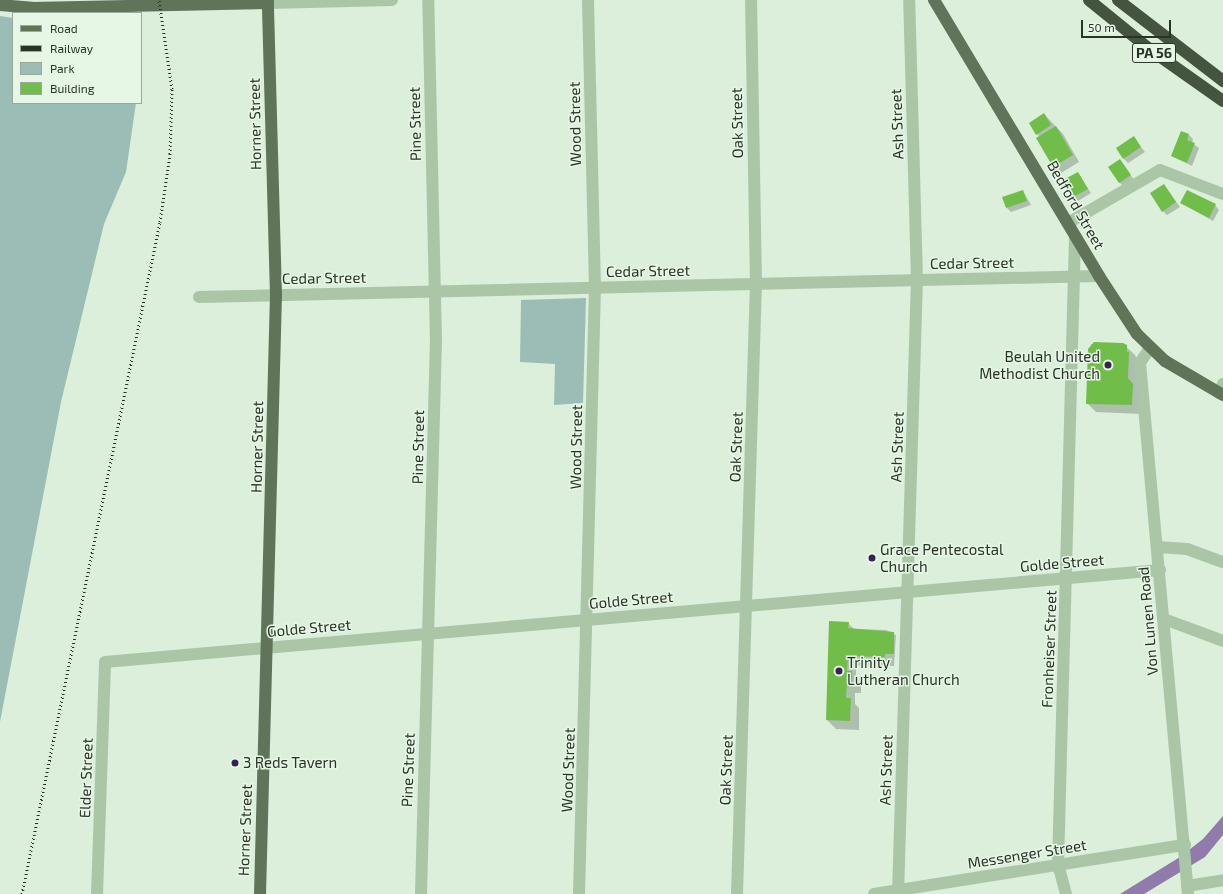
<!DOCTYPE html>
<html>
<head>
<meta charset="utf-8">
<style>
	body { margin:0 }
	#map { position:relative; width:1223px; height:894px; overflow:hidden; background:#dbefda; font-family:"Exo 2",sans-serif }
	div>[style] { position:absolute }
	.green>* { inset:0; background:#9bbdb5 }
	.water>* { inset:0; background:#917baa }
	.shadow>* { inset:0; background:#0003 }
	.building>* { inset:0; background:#70bd4a }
	.minor>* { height:12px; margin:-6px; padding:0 6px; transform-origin:6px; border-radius:6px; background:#aac6a7 }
	.major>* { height:12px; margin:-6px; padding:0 6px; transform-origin:6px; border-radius:6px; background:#5f7459 }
	.highway>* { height:12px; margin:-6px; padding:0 6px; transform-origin:6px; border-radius:6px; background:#44543f }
	.rail>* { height:3px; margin-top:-1.5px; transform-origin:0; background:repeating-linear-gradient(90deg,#2a3327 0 1px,transparent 0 4px) }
	.dots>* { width:11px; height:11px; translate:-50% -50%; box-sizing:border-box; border:2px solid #e6f7e6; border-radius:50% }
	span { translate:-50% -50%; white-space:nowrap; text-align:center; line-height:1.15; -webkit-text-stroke:3px #e6f7e6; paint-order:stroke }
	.shield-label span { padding:1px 3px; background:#e6f7e6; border:1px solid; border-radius:3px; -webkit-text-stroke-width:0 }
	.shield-label { font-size:14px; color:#2a3327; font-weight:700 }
	.street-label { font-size:15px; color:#2a3327 }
	.poi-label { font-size:15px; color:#2a3327 }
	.right { translate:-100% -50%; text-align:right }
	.left { translate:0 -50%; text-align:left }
	.legend { position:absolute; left:12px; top:12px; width:130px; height:92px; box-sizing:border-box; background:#e6f7e6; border:1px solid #9ba99a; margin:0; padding:5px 7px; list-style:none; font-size:12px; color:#2a3327 }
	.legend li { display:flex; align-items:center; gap:8px; height:20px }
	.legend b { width:20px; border:1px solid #9ba99a }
	.scale { position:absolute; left:1081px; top:20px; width:90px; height:18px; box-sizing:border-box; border:2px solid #2a3327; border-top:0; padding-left:5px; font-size:12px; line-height:14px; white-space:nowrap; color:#2a3327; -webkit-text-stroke:3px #e6f7e6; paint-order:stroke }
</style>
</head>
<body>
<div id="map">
	<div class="green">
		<div style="clip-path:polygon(0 16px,13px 18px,13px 103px,136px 103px,126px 172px,104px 224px,61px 402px,0 722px)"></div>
		<div style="clip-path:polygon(586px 298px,583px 403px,554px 405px,555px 364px,520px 362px,521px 300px)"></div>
	</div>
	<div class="water">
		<div style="clip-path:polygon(1223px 816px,1223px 835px,1205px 857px,1144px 894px,1120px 894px,1180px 857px,1203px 839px)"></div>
	</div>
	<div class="shadow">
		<div style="clip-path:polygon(1044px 114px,1063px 134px,1079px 162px,1061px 173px,1037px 138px,1040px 137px,1037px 134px)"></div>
		<div style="clip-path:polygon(1182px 132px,1189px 135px,1193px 139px,1192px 143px,1199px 148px,1192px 166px,1172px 156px)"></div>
		<div style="clip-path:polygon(1134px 138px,1145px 152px,1128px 163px,1124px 159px)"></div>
		<div style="clip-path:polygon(1120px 160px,1134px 180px,1124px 187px,1119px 182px)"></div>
		<div style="clip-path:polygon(1078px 173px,1091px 193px,1078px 201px,1074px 196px)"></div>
		<div style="clip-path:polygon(1164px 185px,1180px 207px,1167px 215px,1163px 211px)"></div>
		<div style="clip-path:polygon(1023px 191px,1031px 205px,1011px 212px,1007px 208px)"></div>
		<div style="clip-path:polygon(1181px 203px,1215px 205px,1219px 210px,1213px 221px)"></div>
		<div style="clip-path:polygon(1091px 344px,1123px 344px,1135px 355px,1138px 362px,1141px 414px,1096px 412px,1087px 403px)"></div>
		<div style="clip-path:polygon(848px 623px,854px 629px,886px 630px,896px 635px,894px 666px,856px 665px,856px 676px,861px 681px,861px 693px,855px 693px,855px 704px,859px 708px,859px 730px,836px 729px,827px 720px)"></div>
	</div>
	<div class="building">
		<div style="clip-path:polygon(1044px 113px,1051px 125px,1036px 135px,1029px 123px)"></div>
		<div style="clip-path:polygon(1056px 126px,1073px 155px,1053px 167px,1036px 138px)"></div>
		<div style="clip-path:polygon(1181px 131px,1189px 134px,1187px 140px,1195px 143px,1187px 163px,1171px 156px)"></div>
		<div style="clip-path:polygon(1134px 136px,1141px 147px,1123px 159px,1116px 148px)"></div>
		<div style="clip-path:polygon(1120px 159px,1131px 175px,1119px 183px,1108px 167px)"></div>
		<div style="clip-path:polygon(1078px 172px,1088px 189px,1073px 197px,1063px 180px)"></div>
		<div style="clip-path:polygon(1164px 184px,1176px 202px,1162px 212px,1150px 193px)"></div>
		<div style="clip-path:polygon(1023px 190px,1027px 201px,1006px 208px,1002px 197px)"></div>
		<div style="clip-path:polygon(1187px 190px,1216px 204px,1209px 218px,1180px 203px)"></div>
		<div style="clip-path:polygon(1094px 342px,1123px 343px,1127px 345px,1127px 352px,1129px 352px,1128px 378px,1133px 384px,1132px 405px,1086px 404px,1088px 349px)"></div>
		<div style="clip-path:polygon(829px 621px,849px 622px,848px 628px,894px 632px,894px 654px,885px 654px,885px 657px,848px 656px,847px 671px,852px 671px,852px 684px,847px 684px,846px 698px,851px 698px,850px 721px,826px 720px)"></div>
	</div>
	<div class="minor">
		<div style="left:268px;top:3px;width:124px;rotate:-1.4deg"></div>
		<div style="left:1068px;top:223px;width:106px;rotate:-29.9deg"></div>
		<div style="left:1160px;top:170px;width:67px;rotate:20.9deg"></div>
		<div style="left:199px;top:297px;width:900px;rotate:-1.34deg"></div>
		<div style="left:1150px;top:348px;width:18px;rotate:124deg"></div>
		<div style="left:1140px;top:363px;width:533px;rotate:84.83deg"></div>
		<div style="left:1219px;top:393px;width:10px;rotate:-66deg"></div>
		<div style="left:1158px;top:547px;width:29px;rotate:4deg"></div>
		<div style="left:1187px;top:549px;width:38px;rotate:20deg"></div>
		<div style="left:1164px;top:619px;width:63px;rotate:20.4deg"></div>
		<div style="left:1187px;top:886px;width:36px;rotate:-9deg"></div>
		<div style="left:97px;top:894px;width:232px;rotate:-88deg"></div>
		<div style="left:105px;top:662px;width:1059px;rotate:-4.98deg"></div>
		<div style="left:421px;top:894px;width:553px;rotate:-88.45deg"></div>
		<div style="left:436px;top:341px;width:341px;rotate:-91.3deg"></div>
		<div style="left:579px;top:894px;width:606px;rotate:-88.49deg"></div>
		<div style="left:595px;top:288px;width:288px;rotate:-91.4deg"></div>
		<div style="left:737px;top:894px;width:610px;rotate:-88.22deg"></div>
		<div style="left:756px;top:284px;width:284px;rotate:-91deg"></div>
		<div style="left:874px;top:894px;width:315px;rotate:-9deg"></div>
		<div style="left:898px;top:894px;width:614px;rotate:-88.23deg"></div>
		<div style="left:917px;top:280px;width:280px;rotate:-91.6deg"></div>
		<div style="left:1066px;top:894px;width:30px;rotate:-105deg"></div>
		<div style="left:1058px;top:865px;width:629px;rotate:-88.45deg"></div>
	</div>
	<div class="major">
		<div style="left:934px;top:0;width:322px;rotate:59.1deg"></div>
		<div style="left:1099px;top:276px;width:69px;rotate:56.8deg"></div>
		<div style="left:1137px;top:334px;width:39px;rotate:44deg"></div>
		<div style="left:1165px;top:361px;width:67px;rotate:30.4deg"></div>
		<div style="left:0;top:5px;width:32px;rotate:5deg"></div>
		<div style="left:32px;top:8px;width:236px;rotate:-1.2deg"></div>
		<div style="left:260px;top:894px;width:599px;rotate:-88.47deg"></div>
		<div style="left:276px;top:295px;width:295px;rotate:-91.6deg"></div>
	</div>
	<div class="highway">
		<div style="left:1089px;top:0;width:76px;rotate:39.1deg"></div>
		<div style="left:1148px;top:48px;width:92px;rotate:35.2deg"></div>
		<div style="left:1118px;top:0;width:133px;rotate:37.6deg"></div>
	</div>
	<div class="rail">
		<div style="left:22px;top:894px;width:686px;rotate:-78.4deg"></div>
		<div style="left:160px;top:222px;width:69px;rotate:-81.6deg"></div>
		<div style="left:170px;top:154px;width:65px;rotate:-88.2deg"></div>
		<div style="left:172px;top:89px;width:90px;rotate:-98.3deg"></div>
	</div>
	<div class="dots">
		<div style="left:1108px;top:365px;background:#382052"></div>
		<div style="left:872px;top:558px;background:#382052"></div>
		<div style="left:839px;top:671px;background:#382052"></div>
		<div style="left:235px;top:763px;background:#382052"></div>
	</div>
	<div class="shield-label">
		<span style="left:1154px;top:53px">PA 56</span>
	</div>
	<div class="street-label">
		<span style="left:737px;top:123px;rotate:-91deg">Oak Street</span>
		<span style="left:255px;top:124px;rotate:-91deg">Horner Street</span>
		<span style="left:415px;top:124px;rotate:-91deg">Pine Street</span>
		<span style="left:575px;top:124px;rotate:-91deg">Wood Street</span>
		<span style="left:897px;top:124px;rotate:-92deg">Ash Street</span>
		<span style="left:1076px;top:205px;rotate:60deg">Bedford Street</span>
		<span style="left:972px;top:263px;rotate:-1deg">Cedar Street</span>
		<span style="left:648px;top:271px;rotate:-1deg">Cedar Street</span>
		<span style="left:324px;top:278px;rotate:-1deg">Cedar Street</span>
		<span style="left:257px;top:447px;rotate:-89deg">Horner Street</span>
		<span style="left:418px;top:447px;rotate:-89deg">Pine Street</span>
		<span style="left:576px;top:447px;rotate:-89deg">Wood Street</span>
		<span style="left:736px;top:447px;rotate:-88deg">Oak Street</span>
		<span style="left:897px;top:447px;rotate:-88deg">Ash Street</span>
		<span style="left:1062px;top:563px;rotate:-5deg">Golde Street</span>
		<span style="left:631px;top:600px;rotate:-5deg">Golde Street</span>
		<span style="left:1148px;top:621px;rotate:-95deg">Von Lunen Road</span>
		<span style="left:309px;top:628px;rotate:-5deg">Golde Street</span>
		<span style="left:1049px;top:649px;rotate:-88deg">Fronheiser Street</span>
		<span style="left:408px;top:770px;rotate:-88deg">Pine Street</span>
		<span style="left:568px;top:770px;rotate:-88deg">Wood Street</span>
		<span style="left:726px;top:770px;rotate:-88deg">Oak Street</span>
		<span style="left:886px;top:770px;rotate:-88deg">Ash Street</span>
		<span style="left:86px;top:778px;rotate:-88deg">Elder Street</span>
		<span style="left:245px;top:830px;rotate:-88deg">Horner Street</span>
		<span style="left:1027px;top:854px;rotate:-9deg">Messenger Street</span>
	</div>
	<div class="poi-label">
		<span class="right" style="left:1100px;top:365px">Beulah United<br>Methodist Church</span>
		<span class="left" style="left:880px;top:558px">Grace Pentecostal<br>Church</span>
		<span class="left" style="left:847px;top:671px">Trinity<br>Lutheran Church</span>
		<span class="left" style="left:243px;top:763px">3 Reds Tavern</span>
	</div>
	<ul class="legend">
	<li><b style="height:5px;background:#5f7459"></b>Road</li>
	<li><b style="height:5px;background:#2a3327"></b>Railway</li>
	<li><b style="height:11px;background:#9bbdb5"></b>Park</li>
	<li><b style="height:11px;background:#70bd4a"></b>Building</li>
	</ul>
	<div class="scale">50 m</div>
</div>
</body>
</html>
